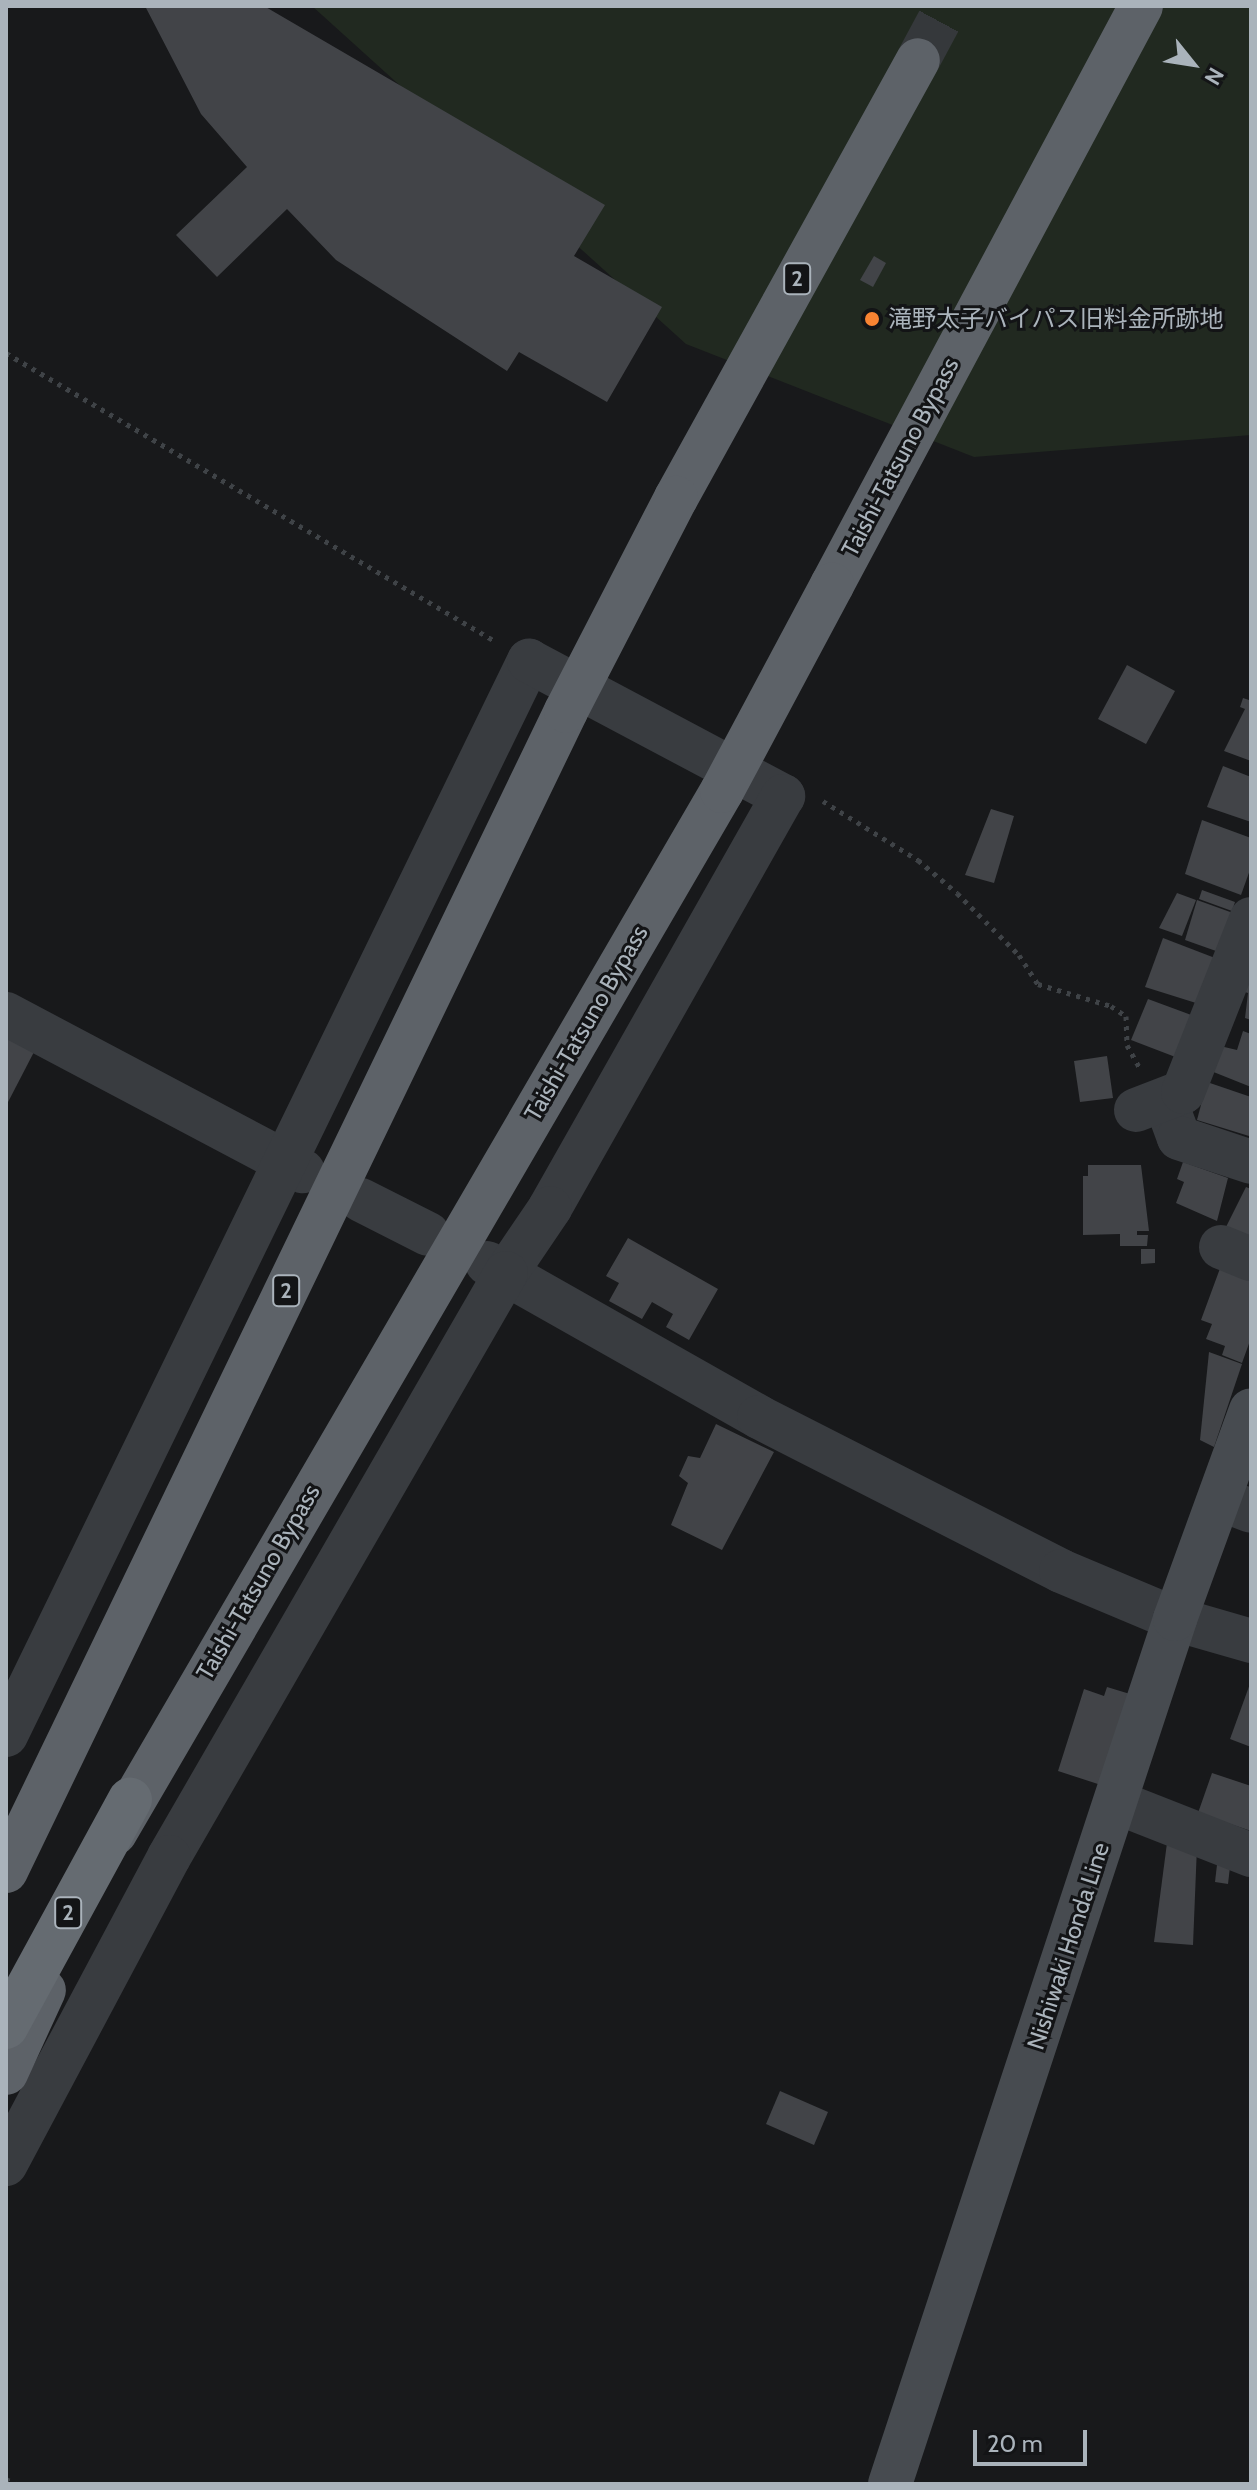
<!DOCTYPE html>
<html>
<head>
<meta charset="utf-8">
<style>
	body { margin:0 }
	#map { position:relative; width:1257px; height:2490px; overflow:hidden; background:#18191b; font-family:Cabin,"Noto Sans JP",sans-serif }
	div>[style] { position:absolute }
	.green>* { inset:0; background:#212920 }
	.building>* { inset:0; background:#424448 }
	.trunk-tunnel>* { height:44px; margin-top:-22px; transform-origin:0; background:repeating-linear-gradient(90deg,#35383b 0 44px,transparent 0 66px) }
	.path>* { height:5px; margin-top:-2.5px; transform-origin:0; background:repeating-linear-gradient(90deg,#3f4347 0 4px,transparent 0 10px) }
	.minor>* { height:44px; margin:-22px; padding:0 22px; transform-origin:22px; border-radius:22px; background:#393c40 }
	.secondary>* { height:44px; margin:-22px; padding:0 22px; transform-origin:22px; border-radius:22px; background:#474b50 }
	.trunk>* { height:44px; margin:-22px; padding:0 22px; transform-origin:22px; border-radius:22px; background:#5d6268 }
	.motorway>* { height:44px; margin:-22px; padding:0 22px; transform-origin:22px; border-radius:22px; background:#656b71 }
	.trunk-bridge>* { height:44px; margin:-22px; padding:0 22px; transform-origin:22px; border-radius:22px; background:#5d6268 }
	.dots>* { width:22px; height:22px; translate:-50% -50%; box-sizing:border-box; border:4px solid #131416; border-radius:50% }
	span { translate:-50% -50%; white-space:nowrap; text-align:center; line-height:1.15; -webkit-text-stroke:6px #131416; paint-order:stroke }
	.shield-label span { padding:2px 6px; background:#131416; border:2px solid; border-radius:6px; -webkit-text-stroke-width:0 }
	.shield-label { font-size:22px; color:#aab3bb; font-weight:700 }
	.poi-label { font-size:24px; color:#aab3bb }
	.left { translate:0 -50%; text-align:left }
	.street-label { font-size:24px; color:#aab3bb }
	.frame { position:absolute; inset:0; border:8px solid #aab3bb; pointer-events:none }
	.north { position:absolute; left:1153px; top:24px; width:80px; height:80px; -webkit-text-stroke:6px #131416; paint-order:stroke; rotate:120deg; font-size:22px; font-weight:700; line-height:32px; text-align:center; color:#aab3bb }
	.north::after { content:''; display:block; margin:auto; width:28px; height:36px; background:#aab3bb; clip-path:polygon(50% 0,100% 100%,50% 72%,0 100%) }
	.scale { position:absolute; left:973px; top:2430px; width:114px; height:36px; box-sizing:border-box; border:4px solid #aab3bb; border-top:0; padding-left:10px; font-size:24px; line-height:28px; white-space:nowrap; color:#aab3bb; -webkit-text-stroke:6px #131416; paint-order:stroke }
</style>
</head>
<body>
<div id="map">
	<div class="green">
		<div style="clip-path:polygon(312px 6px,1251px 6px,1251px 435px,974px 457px,686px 344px)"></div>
	</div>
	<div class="building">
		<div style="clip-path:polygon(145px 6px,264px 6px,605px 205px,574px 256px,662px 307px,607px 402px,519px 352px,507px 371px,336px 260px,287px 209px,217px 277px,176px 235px,247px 167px,201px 114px)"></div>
		<div style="clip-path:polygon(874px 256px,886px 263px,873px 287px,860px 280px)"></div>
		<div style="clip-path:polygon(1127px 665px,1175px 691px,1146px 744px,1098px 719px)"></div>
		<div style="clip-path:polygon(1251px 694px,1251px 761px,1224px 751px,1245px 709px,1240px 707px,1243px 698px,1249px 700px)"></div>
		<div style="clip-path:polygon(1223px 766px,1251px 777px,1251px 822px,1207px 807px)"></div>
		<div style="clip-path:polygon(991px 809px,1014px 816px,994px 883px,965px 875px)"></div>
		<div style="clip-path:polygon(1202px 820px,1251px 838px,1251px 867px,1241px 895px,1185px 874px)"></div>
		<div style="clip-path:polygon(1202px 890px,1235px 902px,1232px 911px,1199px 899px)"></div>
		<div style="clip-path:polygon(1177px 893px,1196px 900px,1182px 936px,1159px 928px)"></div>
		<div style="clip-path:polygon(1197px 900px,1233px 913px,1216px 951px,1185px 940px)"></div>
		<div style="clip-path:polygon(1163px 938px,1215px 958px,1196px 1003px,1145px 987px)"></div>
		<div style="clip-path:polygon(1251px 966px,1251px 1020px,1245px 1018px,1248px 993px,1242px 991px)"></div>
		<div style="clip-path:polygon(1148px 999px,1194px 1016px,1178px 1058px,1131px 1040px)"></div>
		<div style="clip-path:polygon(1243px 1031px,1251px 1034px,1251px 1087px,1211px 1071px,1220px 1046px,1237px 1050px)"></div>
		<div style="clip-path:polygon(6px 1035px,35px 1050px,6px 1106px)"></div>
		<div style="clip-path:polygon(1107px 1056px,1113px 1098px,1080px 1102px,1074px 1061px)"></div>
		<div style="clip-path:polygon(1207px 1082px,1251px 1097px,1249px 1136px,1197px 1120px)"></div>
		<div style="clip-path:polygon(1183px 1162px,1228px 1178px,1217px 1221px,1176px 1203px,1184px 1182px,1177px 1179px)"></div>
		<div style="clip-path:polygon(1088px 1165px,1141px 1165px,1149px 1231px,1137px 1231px,1137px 1235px,1148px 1235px,1147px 1246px,1120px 1246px,1120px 1234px,1083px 1235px,1083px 1176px,1088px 1176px)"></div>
		<div style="clip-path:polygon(1246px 1187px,1251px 1189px,1251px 1241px,1222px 1235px)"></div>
		<div style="clip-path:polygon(628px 1238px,718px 1289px,689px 1340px,666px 1327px,673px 1314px,652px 1302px,642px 1319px,609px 1301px,619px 1283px,606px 1276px)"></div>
		<div style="clip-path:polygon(1141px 1249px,1155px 1249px,1155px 1263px,1141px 1264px)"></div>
		<div style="clip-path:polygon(1222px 1263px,1251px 1274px,1251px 1338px,1242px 1363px,1222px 1355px,1225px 1346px,1206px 1339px,1212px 1324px,1201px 1320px)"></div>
		<div style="clip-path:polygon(1209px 1352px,1242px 1364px,1214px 1447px,1200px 1440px)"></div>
		<div style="clip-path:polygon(716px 1424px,774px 1452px,722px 1550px,671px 1525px,688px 1483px,679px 1476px,688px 1456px,700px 1458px)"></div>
		<div style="clip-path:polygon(1251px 1681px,1251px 1747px,1230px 1739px)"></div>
		<div style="clip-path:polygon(1107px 1687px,1130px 1694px,1101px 1785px,1058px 1771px,1084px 1689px,1104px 1696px)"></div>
		<div style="clip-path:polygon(1212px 1773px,1251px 1786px,1251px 1831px,1198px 1813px)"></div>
		<div style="clip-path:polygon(1167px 1843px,1197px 1846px,1193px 1945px,1154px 1942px)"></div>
		<div style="clip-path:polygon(1218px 1856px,1231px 1858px,1228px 1884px,1215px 1882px)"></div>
		<div style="clip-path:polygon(780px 2091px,828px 2112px,814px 2145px,766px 2124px)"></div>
	</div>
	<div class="trunk-tunnel">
		<div style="left:918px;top:60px;width:61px;rotate:-61.8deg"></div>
	</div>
	<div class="path">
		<div style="left:6px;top:353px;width:568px;rotate:30.5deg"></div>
		<div style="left:823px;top:801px;width:112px;rotate:31.8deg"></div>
		<div style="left:918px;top:860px;width:51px;rotate:40.2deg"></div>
		<div style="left:957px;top:893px;width:88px;rotate:45deg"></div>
		<div style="left:1019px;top:955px;width:35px;rotate:57deg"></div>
		<div style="left:1038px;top:984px;width:76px;rotate:16.8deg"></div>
		<div style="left:1111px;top:1006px;width:18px;rotate:34deg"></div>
		<div style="left:1126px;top:1016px;width:29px;rotate:88deg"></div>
		<div style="left:1127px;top:1045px;width:25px;rotate:61deg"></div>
		<div style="left:6px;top:2479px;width:11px;rotate:27deg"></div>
	</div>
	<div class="minor">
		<div style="left:6px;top:1014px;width:336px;rotate:27.9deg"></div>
		<div style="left:1165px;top:1100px;width:40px;rotate:69.8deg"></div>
		<div style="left:1179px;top:1138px;width:76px;rotate:18.4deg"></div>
		<div style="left:1136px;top:1110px;width:50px;rotate:-21deg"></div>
		<div style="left:1183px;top:1092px;width:186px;rotate:-68.5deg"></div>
		<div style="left:361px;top:1200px;width:75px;rotate:26.9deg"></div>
		<div style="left:1221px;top:1247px;width:32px;rotate:22deg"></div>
		<div style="left:487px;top:1263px;width:313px;rotate:29.5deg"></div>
		<div style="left:759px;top:1417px;width:339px;rotate:27deg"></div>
		<div style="left:1061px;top:1571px;width:124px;rotate:22.8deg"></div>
		<div style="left:1175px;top:1619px;width:79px;rotate:16.1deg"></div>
		<div style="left:1220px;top:1499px;width:33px;rotate:21deg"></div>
		<div style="left:6px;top:1735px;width:1195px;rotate:-64.04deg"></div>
		<div style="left:529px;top:661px;width:288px;rotate:28deg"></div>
		<div style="left:783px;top:796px;width:473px;rotate:119.5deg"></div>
		<div style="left:550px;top:1208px;width:78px;rotate:124.1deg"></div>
		<div style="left:506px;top:1273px;width:674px;rotate:119.99deg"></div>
		<div style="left:169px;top:1857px;width:348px;rotate:118deg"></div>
		<div style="left:1116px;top:1802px;width:145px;rotate:21.4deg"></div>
	</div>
	<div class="secondary">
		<div style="left:890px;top:2484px;width:911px;rotate:-71.76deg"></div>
		<div style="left:1175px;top:1619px;width:222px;rotate:-70deg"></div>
	</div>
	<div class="trunk">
		<div style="left:676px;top:498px;width:500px;rotate:-61.08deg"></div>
		<div style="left:832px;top:585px;width:656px;rotate:-61.91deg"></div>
		<div style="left:115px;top:1833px;width:1206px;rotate:-59.78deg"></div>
		<div style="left:6px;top:1871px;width:1288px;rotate:-64.23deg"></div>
		<div style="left:6px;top:2073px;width:91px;rotate:-65.4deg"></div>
	</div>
	<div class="motorway">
		<div style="left:6px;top:2027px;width:259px;rotate:-61.4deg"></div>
	</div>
	<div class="trunk-bridge">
		<div style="left:566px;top:711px;width:240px;rotate:-62.7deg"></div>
		<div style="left:722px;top:791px;width:234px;rotate:-61.9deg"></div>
	</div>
	<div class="dots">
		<div style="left:872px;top:319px;background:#f98432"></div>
	</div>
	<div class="shield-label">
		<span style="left:797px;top:279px">2</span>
		<span style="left:286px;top:1291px">2</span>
		<span style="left:68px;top:1913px">2</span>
	</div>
	<div class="poi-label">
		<span class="left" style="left:888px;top:319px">滝野太子バイパス旧料金所跡地</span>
	</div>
	<div class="street-label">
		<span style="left:900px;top:457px;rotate:-62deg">Taishi-Tatsuno Bypass</span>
		<span style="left:586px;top:1023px;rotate:-60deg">Taishi-Tatsuno Bypass</span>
		<span style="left:258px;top:1582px;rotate:-60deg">Taishi-Tatsuno Bypass</span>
		<span style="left:1068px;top:1946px;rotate:-72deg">Nishiwaki Honda Line</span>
	</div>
	<div class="frame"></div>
	<div class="north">N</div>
	<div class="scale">20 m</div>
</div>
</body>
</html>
